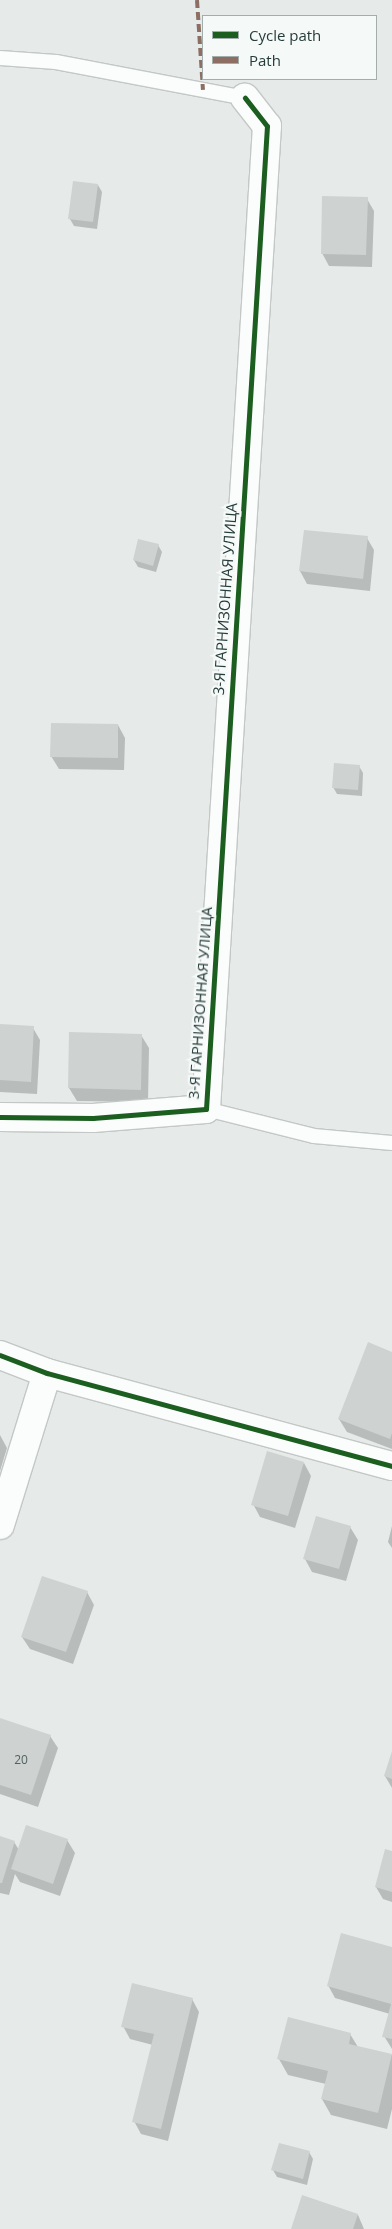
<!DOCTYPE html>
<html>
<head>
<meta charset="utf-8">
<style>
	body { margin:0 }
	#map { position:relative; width:392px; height:2229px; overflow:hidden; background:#e6ebe9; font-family:"Open Sans",sans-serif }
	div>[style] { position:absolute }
	.shadow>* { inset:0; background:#0003 }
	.building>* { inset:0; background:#ced2d1 }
	.roads { filter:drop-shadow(1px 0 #c3c8c6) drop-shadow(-1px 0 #c3c8c6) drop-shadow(0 1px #c3c8c6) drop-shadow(0 -1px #c3c8c6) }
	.lane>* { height:14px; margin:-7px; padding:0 7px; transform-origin:7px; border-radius:7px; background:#fbfcfc }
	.street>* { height:28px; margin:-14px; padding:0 14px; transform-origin:14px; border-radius:14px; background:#fbfcfc }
	.quiet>* { height:4px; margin-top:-2px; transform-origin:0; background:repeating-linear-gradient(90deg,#8d6e63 0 8px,transparent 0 12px) }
	.cycleway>* { height:5px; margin:-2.5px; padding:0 2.5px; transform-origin:2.5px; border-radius:2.5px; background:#1b5e20 }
	span { translate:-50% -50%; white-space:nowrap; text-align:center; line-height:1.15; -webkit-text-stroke:4.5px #f5f9f8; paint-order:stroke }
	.number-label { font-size:12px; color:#516260 }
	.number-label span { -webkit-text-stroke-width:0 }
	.street-label { font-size:15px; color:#263c3a }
	.legend { position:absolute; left:202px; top:15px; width:175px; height:65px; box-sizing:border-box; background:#f5f9f8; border:1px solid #a2adac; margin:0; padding:6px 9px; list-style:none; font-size:15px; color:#263c3a }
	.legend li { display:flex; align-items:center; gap:10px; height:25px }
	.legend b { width:25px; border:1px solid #a2adac }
</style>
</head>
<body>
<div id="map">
	<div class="shadow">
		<div style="clip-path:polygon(98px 185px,102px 192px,97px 229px,74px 226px,70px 219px)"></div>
		<div style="clip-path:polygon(367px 199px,374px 211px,372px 267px,329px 266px,322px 253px)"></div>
		<div style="clip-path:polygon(305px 531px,367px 538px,374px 550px,370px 591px,307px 584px,300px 571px)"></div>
		<div style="clip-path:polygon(158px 545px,162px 552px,156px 572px,138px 567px,134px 560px)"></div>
		<div style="clip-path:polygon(118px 725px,125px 738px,124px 770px,59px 769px,51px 756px)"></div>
		<div style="clip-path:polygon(359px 766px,363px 773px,362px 796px,337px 794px,333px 787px)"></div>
		<div style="clip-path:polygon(0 1026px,33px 1028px,40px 1040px,37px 1094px,0 1092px)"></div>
		<div style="clip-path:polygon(141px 1035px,149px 1048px,148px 1102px,77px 1101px,69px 1088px)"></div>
		<div style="clip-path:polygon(392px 1353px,392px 1449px,347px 1432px,339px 1419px)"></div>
		<div style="clip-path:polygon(0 1435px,7px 1448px,0 1471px)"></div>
		<div style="clip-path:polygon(304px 1463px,311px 1476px,295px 1528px,260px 1517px,253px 1504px)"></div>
		<div style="clip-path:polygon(392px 1526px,392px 1548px,388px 1542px)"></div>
		<div style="clip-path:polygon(350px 1527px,358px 1540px,346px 1581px,312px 1572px,305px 1559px)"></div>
		<div style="clip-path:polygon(87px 1592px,94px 1605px,73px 1664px,30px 1649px,22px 1637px)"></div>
		<div style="clip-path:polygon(0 1719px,50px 1736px,58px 1748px,38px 1807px,0 1794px)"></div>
		<div style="clip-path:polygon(392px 1754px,392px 1788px,385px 1776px)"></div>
		<div style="clip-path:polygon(0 1838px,14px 1842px,19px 1850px,67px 1840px,75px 1853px,60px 1896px,20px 1882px,15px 1874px,9px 1895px,0 1893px)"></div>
		<div style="clip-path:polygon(392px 1852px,392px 1902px,383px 1899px,376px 1887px)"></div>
		<div style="clip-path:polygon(392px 1948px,392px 2049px,384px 2036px,390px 2014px,335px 1998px,328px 1985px)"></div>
		<div style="clip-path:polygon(192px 1999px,199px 2012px,168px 2141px,141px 2134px,134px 2121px,153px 2045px,130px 2039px,123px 2026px)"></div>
		<div style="clip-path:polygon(350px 2034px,358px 2047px,392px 2055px,392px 2109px,387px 2129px,331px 2115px,322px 2099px,326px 2084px,288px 2075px,279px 2059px)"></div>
		<div style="clip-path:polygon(309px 2152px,313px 2159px,307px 2185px,277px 2177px,273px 2170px)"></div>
		<div style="clip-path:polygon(358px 2215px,364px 2229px,292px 2229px)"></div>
	</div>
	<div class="building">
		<div style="clip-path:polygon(73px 181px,98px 184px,93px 222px,68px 219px)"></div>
		<div style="clip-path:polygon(322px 196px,368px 197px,366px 255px,321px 254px)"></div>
		<div style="clip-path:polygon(304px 530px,368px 536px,363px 579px,299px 571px)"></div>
		<div style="clip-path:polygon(138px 539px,159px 544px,153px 566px,133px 560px)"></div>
		<div style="clip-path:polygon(51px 723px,118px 724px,118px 758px,50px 757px)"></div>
		<div style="clip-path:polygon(334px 763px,360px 765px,358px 790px,332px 788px)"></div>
		<div style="clip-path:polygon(0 1024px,34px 1026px,31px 1082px,0 1080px)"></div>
		<div style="clip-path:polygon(69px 1032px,142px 1034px,141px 1090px,68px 1088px)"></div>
		<div style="clip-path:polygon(368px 1342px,392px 1352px,392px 1433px,390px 1439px,338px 1419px)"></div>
		<div style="clip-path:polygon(267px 1451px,304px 1462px,288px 1516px,251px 1505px)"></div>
		<div style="clip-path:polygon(316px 1516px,351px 1526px,339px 1569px,303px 1559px)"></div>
		<div style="clip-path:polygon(42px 1576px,88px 1591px,66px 1652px,21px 1637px)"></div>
		<div style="clip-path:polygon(0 1718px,51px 1735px,31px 1795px,0 1785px)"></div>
		<div style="clip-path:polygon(392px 1751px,392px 1779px,384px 1776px)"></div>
		<div style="clip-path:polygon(26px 1825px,68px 1839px,53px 1884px,11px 1869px)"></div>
		<div style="clip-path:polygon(0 1836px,15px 1841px,2px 1883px,0 1883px)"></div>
		<div style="clip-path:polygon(385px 1849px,392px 1851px,392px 1892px,375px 1887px)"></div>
		<div style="clip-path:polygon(341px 1933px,392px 1947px,392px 2039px,382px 2037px,391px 2004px,327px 1986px)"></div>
		<div style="clip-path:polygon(132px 1983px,193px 1998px,161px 2129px,132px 2122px,154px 2034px,121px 2027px)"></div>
		<div style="clip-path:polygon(288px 2017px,351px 2033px,349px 2044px,392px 2054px,378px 2113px,321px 2099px,328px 2071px,277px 2059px)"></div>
		<div style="clip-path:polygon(279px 2143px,310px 2151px,303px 2179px,271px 2170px)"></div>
		<div style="clip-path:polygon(302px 2195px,358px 2214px,353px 2229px,291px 2229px)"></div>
	</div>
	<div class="roads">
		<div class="lane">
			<div style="left:0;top:58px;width:56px;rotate:4.1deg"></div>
			<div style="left:56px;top:62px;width:192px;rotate:10.8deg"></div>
			<div style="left:206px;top:1109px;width:111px;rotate:14deg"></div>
			<div style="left:314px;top:1136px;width:78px;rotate:5.1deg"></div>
		</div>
		<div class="street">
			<div style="left:0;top:1117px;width:93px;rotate:0.6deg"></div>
			<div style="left:93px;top:1118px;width:113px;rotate:-4.6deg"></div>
			<div style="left:206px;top:1109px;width:985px;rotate:-86.45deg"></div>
			<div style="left:267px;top:126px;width:36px;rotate:-128deg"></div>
			<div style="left:0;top:1355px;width:50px;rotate:21deg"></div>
			<div style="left:47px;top:1373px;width:357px;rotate:15.1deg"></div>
			<div style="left:0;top:1525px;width:159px;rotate:-72.8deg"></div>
		</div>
	</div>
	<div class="quiet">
		<div style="left:197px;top:0;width:90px;rotate:86.2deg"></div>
	</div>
	<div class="cycleway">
		<div style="left:0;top:1117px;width:93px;rotate:0.6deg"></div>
		<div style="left:93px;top:1118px;width:113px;rotate:-4.6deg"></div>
		<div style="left:206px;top:1109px;width:985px;rotate:-86.45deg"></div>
		<div style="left:267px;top:126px;width:36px;rotate:-128deg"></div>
		<div style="left:0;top:1355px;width:50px;rotate:21deg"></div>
		<div style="left:47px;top:1373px;width:357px;rotate:15.1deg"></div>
	</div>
	<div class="number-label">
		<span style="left:21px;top:1760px">20</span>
	</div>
	<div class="street-label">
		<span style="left:225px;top:599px;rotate:-86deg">3-Я ГАРНИЗОННАЯ УЛИЦА</span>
		<span style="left:200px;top:1003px;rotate:-86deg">3-Я ГАРНИЗОННАЯ УЛИЦА</span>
	</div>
	<ul class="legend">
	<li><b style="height:6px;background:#1b5e20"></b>Cycle path</li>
	<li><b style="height:6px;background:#8d6e63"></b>Path</li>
	</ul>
</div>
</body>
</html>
